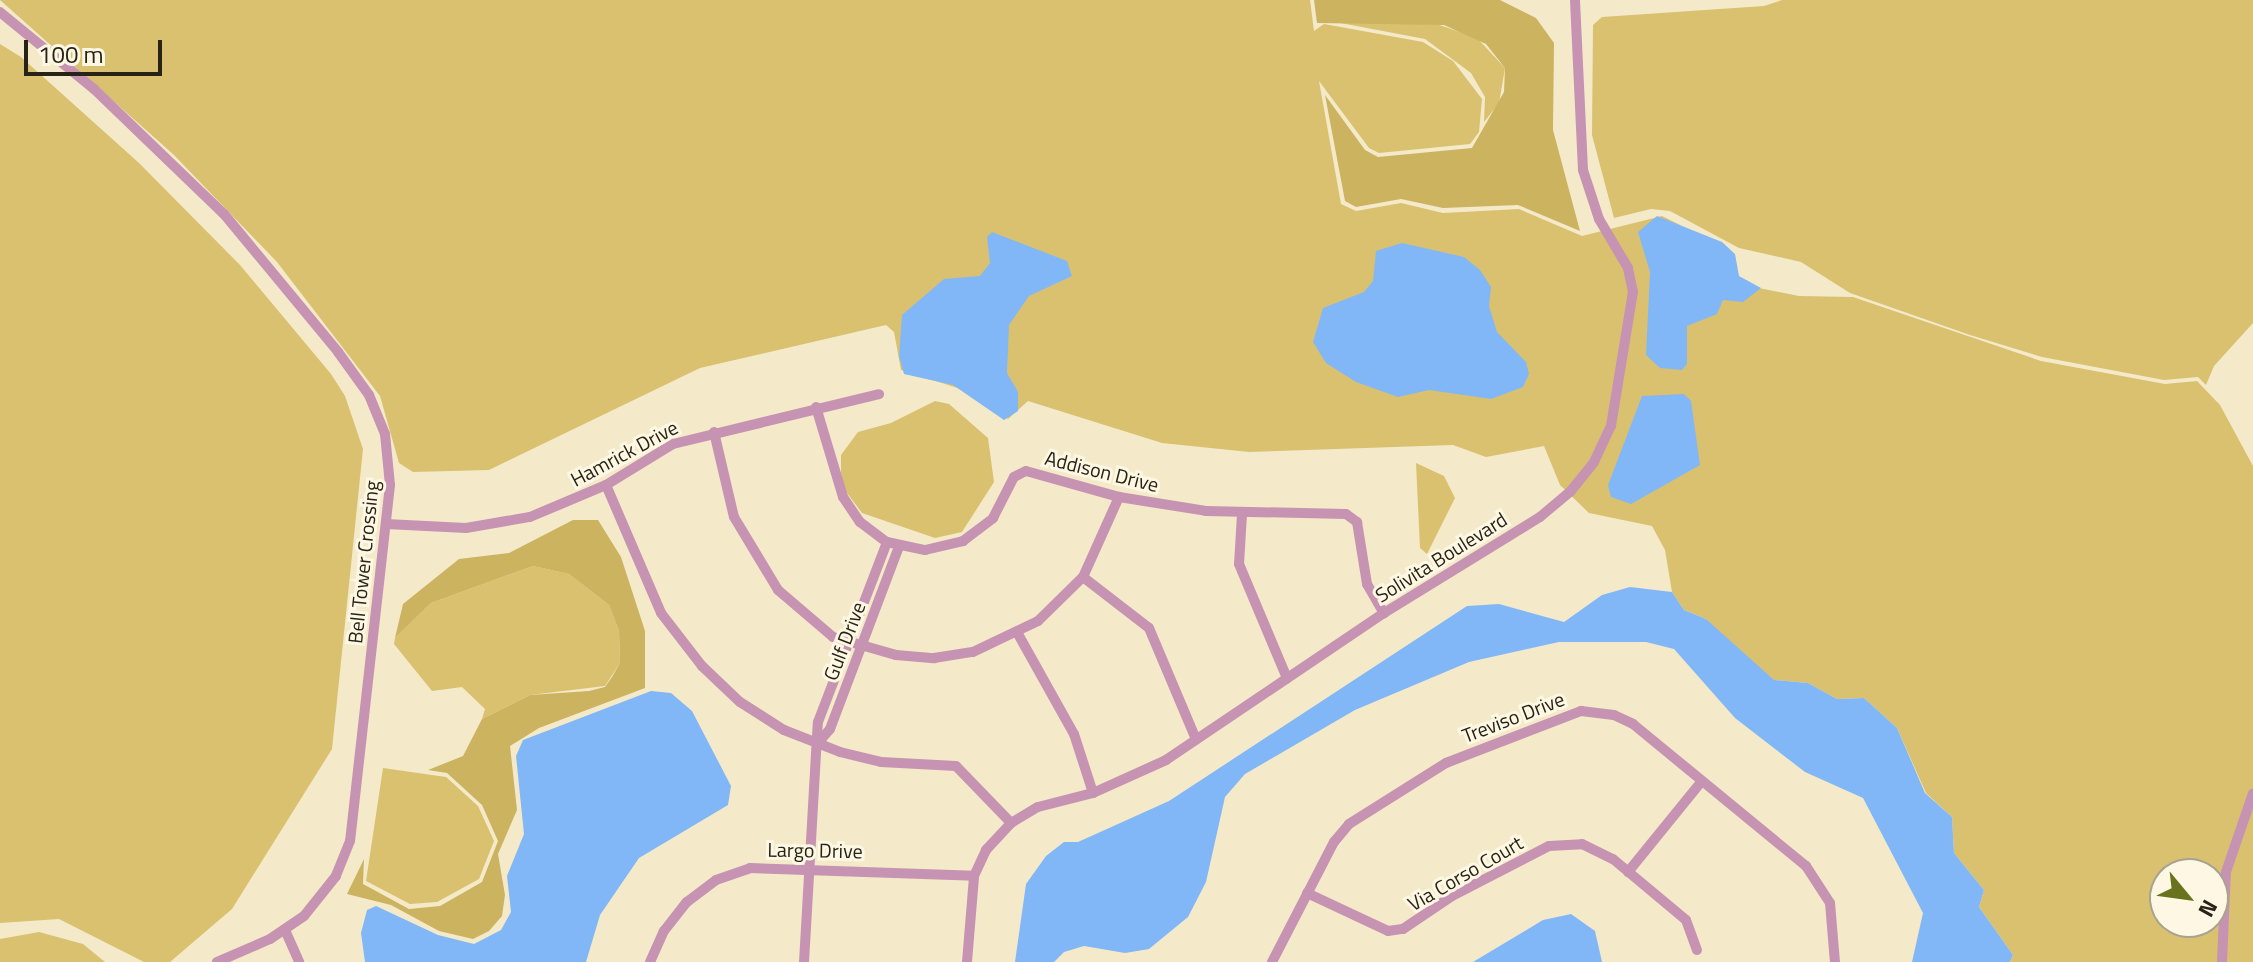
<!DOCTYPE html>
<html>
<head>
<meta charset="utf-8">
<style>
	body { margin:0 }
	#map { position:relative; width:2253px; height:962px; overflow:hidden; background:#f4eac9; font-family:"Titillium Web",sans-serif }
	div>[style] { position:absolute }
	.green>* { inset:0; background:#d9c170 }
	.forest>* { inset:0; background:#cbb360 }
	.water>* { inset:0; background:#81b7f6 }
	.minor>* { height:10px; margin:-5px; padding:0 5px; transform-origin:5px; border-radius:5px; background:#c793b2 }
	span { translate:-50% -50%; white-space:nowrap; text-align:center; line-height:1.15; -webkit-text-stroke:6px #fdf7e3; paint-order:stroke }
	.street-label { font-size:20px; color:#272417 }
	.north { position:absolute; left:2149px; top:858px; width:80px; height:80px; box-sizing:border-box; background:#fdf7e3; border:2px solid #a7a391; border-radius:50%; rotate:119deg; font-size:22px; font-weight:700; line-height:32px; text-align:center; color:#272417 }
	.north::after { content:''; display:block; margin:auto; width:28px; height:36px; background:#69731e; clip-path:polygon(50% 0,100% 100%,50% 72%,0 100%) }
	.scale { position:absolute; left:24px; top:40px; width:138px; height:36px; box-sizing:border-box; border:4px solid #272417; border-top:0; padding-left:10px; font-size:24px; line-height:28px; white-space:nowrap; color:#272417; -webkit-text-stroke:6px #fdf7e3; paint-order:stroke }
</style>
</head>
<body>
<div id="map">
	<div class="green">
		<div style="clip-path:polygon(evenodd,0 0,1310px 0,1314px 31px,1324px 24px,1423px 42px,1453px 61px,1482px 99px,1479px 132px,1470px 144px,1379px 153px,1369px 148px,1319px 81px,1341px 204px,1356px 211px,1401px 203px,1443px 213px,1519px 209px,1582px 236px,1662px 216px,1714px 242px,1734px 283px,1799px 296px,1853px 297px,2041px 361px,2165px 384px,2197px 381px,2220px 405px,2253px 466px,2253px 962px,2010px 962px,2013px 955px,1979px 907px,1984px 890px,1954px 853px,1952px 817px,1926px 793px,1897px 728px,1864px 698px,1837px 699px,1808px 683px,1774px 680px,1751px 664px,1706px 619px,1684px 610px,1672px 592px,1665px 550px,1652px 526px,1589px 513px,1560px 485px,1544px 446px,1486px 457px,1453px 445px,1249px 452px,1162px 443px,1028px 401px,1008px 419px,967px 391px,901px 370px,894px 332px,886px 325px,700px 368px,489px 470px,413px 472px,399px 463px,380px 396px,277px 262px,174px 155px,0 0,2165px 874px,2213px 874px,2213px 922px,2165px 922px,2165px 874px)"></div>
		<div style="clip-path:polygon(1782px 0,2253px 0,2253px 323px,2214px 366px,2206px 385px,2198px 377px,2164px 380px,2042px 357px,1970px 335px,1850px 293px,1801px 262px,1739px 248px,1670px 211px,1651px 209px,1614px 218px,1592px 135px,1593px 25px,1602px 17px,1764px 6px)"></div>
		<div style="clip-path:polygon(1330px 21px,1431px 22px,1477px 38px,1505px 68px,1499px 103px,1484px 122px,1485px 97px,1471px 73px,1425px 39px)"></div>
		<div style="clip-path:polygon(0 44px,21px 57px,139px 163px,240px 265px,331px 374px,345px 396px,363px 449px,332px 749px,232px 909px,170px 962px,144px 962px,59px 919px,0 923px)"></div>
		<div style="clip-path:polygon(935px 401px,949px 404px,988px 438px,994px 482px,962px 532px,935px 538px,862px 513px,844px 489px,841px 473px,841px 455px,858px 432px,891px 423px)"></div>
		<div style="clip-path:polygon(1416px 463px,1444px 476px,1455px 498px,1427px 554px,1420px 548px)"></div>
		<div style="clip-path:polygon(533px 566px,569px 574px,609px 605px,619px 631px,620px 663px,605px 686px,530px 695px,482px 719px,485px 709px,462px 687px,432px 691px,394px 644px,395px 638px,431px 603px)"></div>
		<div style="clip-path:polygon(383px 768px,446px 777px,478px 806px,494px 841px,479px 879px,437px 902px,410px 904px,366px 881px)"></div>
		<div style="clip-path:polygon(39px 932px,83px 944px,105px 962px,0 962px,0 939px)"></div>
	</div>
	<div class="forest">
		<div style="clip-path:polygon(1314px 0,1500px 0,1536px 18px,1554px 43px,1553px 130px,1580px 231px,1518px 205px,1443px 208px,1401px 199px,1356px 207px,1345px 201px,1325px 95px,1365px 150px,1378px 157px,1472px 148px,1504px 92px,1505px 68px,1486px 44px,1444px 25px,1317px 23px)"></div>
		<div style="clip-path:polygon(573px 520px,598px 520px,621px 557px,645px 631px,645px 688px,539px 728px,510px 746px,517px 810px,498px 854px,505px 895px,502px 916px,489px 931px,473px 939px,439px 931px,391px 905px,347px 894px,364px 859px,363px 884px,409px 909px,440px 906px,482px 882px,498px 841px,482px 805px,447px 773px,428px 770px,463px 756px,482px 719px,530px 695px,589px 691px,605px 687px,612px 677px,620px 663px,619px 631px,609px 605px,569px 574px,533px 566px,431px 603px,395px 638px,403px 604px,459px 559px,509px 553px)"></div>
	</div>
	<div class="water">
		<div style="clip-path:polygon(1657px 216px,1722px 242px,1735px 254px,1739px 276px,1761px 288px,1743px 302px,1723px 300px,1717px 314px,1687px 326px,1687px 364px,1682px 370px,1660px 368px,1646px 355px,1650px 272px,1638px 232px)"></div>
		<div style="clip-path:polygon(992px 232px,1067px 261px,1072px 276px,1029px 296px,1009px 325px,1007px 373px,1018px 392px,1018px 411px,1004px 420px,953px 385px,904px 374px,899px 356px,902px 315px,944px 279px,980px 276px,990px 263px,987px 237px)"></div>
		<div style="clip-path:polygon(1402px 243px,1464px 257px,1480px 270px,1491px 287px,1489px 306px,1497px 332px,1526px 362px,1529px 374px,1523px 387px,1491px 399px,1429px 390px,1398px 397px,1356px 382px,1326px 363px,1313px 342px,1323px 308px,1364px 292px,1373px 281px,1376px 251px)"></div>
		<div style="clip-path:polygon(1684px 394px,1691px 401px,1700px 465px,1631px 504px,1611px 497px,1608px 485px,1642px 396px)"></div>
		<div style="clip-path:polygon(1630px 587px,1672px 592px,1684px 610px,1706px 619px,1774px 680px,1808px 683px,1837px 699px,1864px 698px,1897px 728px,1925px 793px,1952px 817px,1954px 853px,1984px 890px,1979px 907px,2013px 955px,2010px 962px,1912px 962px,1923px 913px,1863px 798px,1805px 772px,1735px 718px,1674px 649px,1646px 642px,1559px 642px,1469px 662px,1355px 710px,1245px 774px,1225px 797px,1206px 882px,1188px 917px,1149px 949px,1125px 953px,1084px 946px,1064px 952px,1054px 962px,1015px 962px,1026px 884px,1046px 856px,1064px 842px,1078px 842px,1169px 801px,1467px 606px,1499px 604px,1564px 622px,1602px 595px)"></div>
		<div style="clip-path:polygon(651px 691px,671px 693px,692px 711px,731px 786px,728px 805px,639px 858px,600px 915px,586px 962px,365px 962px,361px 933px,367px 910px,376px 906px,438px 935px,474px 944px,501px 930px,511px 912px,507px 876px,524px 834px,516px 756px,523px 740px)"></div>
		<div style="clip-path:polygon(1571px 914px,1595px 931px,1602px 962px,1473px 962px,1543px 920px)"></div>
	</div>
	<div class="minor">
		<div style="left:0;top:12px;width:122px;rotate:39.3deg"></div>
		<div style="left:94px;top:89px;width:180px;rotate:43.9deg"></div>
		<div style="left:224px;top:214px;width:179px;rotate:50.4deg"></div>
		<div style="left:338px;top:352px;width:53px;rotate:54.2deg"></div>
		<div style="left:369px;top:395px;width:42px;rotate:67.7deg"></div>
		<div style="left:385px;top:434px;width:51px;rotate:84.4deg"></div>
		<div style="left:390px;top:485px;width:358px;rotate:96.4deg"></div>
		<div style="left:350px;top:841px;width:38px;rotate:112deg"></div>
		<div style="left:336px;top:876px;width:51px;rotate:128.7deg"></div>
		<div style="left:304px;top:916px;width:41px;rotate:145.9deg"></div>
		<div style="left:270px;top:939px;width:58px;rotate:156.5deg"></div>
		<div style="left:816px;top:407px;width:94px;rotate:73.3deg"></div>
		<div style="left:843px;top:497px;width:30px;rotate:56deg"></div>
		<div style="left:860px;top:522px;width:34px;rotate:37deg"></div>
		<div style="left:887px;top:542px;width:39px;rotate:12deg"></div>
		<div style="left:925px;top:550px;width:39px;rotate:-13deg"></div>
		<div style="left:963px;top:541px;width:38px;rotate:-37deg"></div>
		<div style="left:993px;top:518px;width:46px;rotate:-62.9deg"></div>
		<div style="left:1014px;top:477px;width:13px;rotate:-27deg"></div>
		<div style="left:1026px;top:471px;width:97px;rotate:15.6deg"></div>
		<div style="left:1119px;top:497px;width:88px;rotate:9.1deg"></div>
		<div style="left:1206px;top:511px;width:140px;rotate:1.2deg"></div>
		<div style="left:1346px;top:514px;width:14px;rotate:36deg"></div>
		<div style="left:1357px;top:522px;width:63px;rotate:80.8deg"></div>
		<div style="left:1367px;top:584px;width:34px;rotate:60deg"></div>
		<div style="left:714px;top:432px;width:87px;rotate:76.8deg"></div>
		<div style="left:734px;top:517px;width:85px;rotate:58.9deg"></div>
		<div style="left:778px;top:590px;width:72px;rotate:40.5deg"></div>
		<div style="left:833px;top:637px;width:66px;rotate:15.9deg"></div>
		<div style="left:896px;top:655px;width:38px;rotate:5deg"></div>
		<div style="left:934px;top:658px;width:39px;rotate:-9deg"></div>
		<div style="left:973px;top:652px;width:72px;rotate:-25.5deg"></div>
		<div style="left:1038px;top:621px;width:63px;rotate:-44.4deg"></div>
		<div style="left:1083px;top:577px;width:88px;rotate:-65.8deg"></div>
		<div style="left:606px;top:485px;width:139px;rotate:66.7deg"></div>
		<div style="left:661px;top:613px;width:67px;rotate:52.3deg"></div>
		<div style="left:702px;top:666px;width:52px;rotate:43.5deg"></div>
		<div style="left:740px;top:702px;width:52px;rotate:32.5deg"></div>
		<div style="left:784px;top:730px;width:60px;rotate:21.4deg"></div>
		<div style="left:840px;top:752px;width:42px;rotate:13.7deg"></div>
		<div style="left:881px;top:762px;width:75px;rotate:3.1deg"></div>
		<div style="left:956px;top:766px;width:79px;rotate:46deg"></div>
		<div style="left:1242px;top:514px;width:50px;rotate:93.4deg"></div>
		<div style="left:1239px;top:564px;width:124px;rotate:67.2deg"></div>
		<div style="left:386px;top:524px;width:80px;rotate:2.9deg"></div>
		<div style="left:466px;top:528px;width:65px;rotate:-9.8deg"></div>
		<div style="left:530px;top:517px;width:82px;rotate:-22.8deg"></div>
		<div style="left:606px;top:485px;width:79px;rotate:-31.5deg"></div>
		<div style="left:673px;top:444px;width:212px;rotate:-13.6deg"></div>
		<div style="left:1083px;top:577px;width:83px;rotate:37.7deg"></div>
		<div style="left:1149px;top:628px;width:121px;rotate:67.1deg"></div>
		<div style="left:1018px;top:634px;width:115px;rotate:60.8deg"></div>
		<div style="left:1074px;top:734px;width:62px;rotate:72.1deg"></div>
		<div style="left:817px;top:744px;width:20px;rotate:-49deg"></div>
		<div style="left:830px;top:729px;width:196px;rotate:-69.3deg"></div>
		<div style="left:1628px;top:872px;width:117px;rotate:-50.9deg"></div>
		<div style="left:1307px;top:893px;width:89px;rotate:25.1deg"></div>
		<div style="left:1388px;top:931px;width:15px;rotate:-8deg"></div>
		<div style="left:1403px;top:929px;width:59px;rotate:-34deg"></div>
		<div style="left:1452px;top:896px;width:109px;rotate:-27.3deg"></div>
		<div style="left:1549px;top:846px;width:33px;rotate:-3deg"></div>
		<div style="left:1582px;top:844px;width:34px;rotate:26deg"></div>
		<div style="left:1613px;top:859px;width:95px;rotate:39.9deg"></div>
		<div style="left:1686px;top:920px;width:32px;rotate:70deg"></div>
		<div style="left:285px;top:930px;width:35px;rotate:66deg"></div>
		<div style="left:650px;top:962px;width:34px;rotate:-66deg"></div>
		<div style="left:664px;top:931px;width:37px;rotate:-52deg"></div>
		<div style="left:687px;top:902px;width:36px;rotate:-37deg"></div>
		<div style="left:716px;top:880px;width:36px;rotate:-19deg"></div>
		<div style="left:750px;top:868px;width:224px;rotate:2deg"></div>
		<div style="left:804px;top:962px;width:240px;rotate:-86.7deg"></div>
		<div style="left:818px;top:722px;width:193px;rotate:-69deg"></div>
		<div style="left:967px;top:962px;width:86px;rotate:-85.3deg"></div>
		<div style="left:974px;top:876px;width:29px;rotate:-65deg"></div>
		<div style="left:986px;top:850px;width:37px;rotate:-47deg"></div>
		<div style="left:1011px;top:823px;width:31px;rotate:-31deg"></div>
		<div style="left:1038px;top:807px;width:57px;rotate:-14.3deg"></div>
		<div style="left:1093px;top:793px;width:80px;rotate:-24.3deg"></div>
		<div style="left:1166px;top:760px;width:263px;rotate:-34deg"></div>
		<div style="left:1384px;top:613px;width:183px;rotate:-31.6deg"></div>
		<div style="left:1540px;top:517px;width:39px;rotate:-40deg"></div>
		<div style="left:1570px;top:492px;width:38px;rotate:-51deg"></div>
		<div style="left:1594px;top:462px;width:40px;rotate:-65deg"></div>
		<div style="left:1611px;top:426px;width:136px;rotate:-80.7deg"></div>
		<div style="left:1633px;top:292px;width:25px;rotate:-102deg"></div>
		<div style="left:1628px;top:268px;width:57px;rotate:-120.6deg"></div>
		<div style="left:1599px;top:219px;width:52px;rotate:-108.1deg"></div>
		<div style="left:1583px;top:170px;width:170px;rotate:-92.7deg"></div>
		<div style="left:1272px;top:962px;width:135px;rotate:-62.7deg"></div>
		<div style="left:1334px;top:842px;width:23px;rotate:-50deg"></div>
		<div style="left:1349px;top:824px;width:115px;rotate:-32.2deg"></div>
		<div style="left:1446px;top:763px;width:145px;rotate:-21.1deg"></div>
		<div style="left:1581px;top:711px;width:33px;rotate:7deg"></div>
		<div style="left:1614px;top:715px;width:21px;rotate:25deg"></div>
		<div style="left:1633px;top:724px;width:224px;rotate:39.4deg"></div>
		<div style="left:1806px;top:866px;width:44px;rotate:57deg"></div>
		<div style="left:1830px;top:903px;width:59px;rotate:85.2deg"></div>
		<div style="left:2222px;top:962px;width:90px;rotate:-87.5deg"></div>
		<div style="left:2226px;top:872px;width:83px;rotate:-71.1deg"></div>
	</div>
	<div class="street-label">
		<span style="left:624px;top:453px;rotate:-28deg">Hamrick Drive</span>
		<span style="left:1102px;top:471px;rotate:14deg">Addison Drive</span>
		<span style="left:1441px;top:557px;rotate:-32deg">Solivita Boulevard</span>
		<span style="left:363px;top:562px;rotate:-84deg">Bell Tower Crossing</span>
		<span style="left:844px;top:641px;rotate:-69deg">Gulf Drive</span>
		<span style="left:1513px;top:717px;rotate:-21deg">Treviso Drive</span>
		<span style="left:815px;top:850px;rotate:1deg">Largo Drive</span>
		<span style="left:1465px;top:873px;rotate:-30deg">Via Corso Court</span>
	</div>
	<div class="north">N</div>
	<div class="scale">100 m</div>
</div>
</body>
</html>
